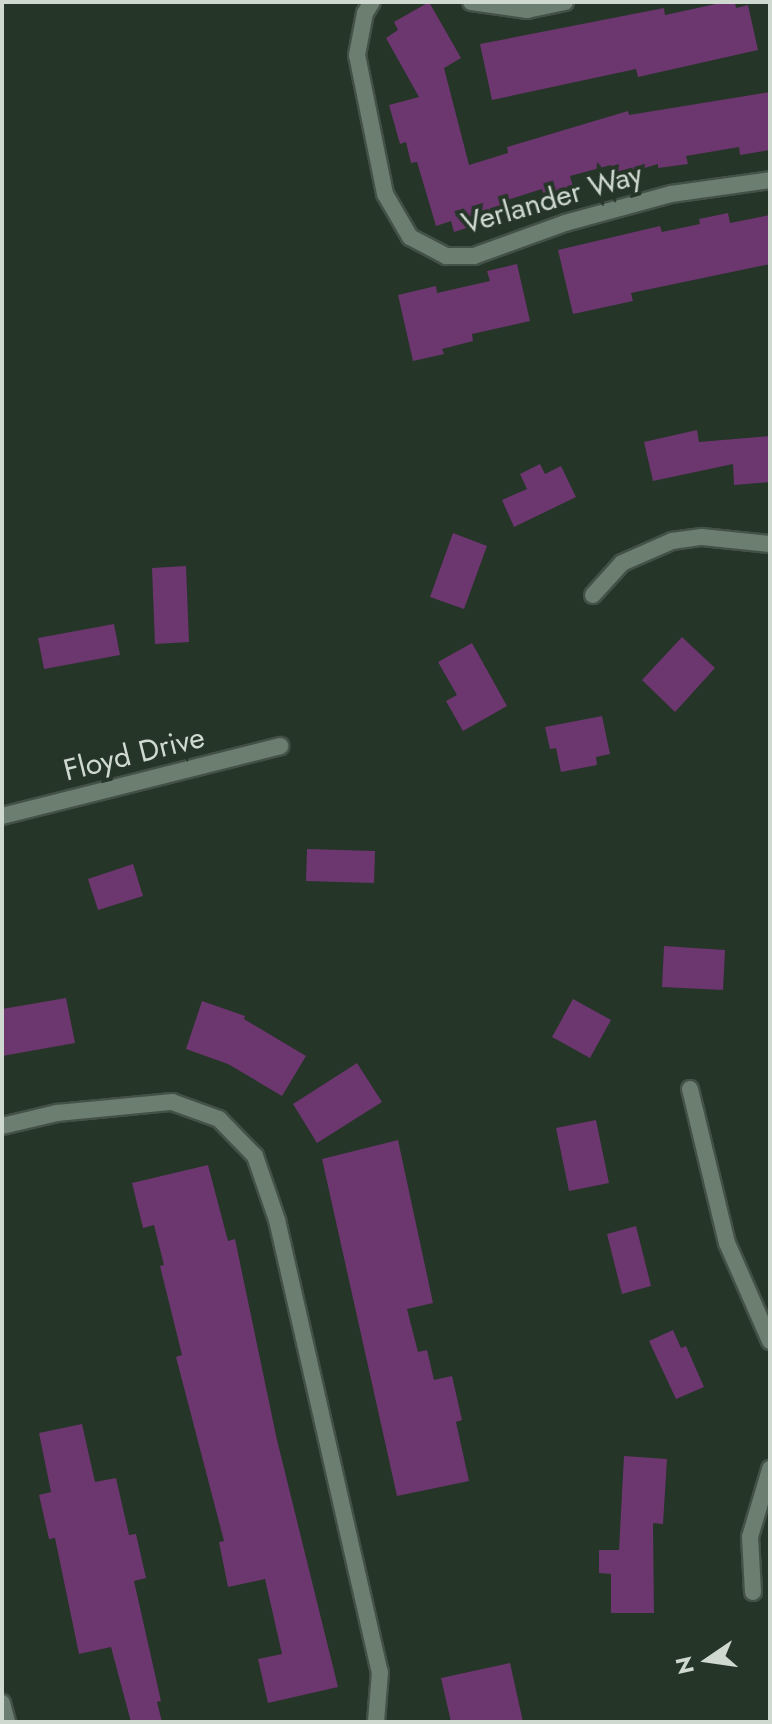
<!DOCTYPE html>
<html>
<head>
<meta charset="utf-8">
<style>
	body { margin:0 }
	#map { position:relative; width:772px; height:1724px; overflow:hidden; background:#253527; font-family:Jost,sans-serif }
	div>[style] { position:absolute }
	.building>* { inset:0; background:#6c366f }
	.roads { filter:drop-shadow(2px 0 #435146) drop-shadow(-2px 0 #435146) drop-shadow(0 2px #435146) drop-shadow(0 -2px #435146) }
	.street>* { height:16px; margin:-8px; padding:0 8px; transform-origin:8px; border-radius:8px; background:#6c7e6f }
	span { translate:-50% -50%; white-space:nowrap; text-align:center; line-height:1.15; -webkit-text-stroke:8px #253527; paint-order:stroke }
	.street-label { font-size:30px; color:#cfd9d0 }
	.frame { position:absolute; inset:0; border:4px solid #cfd9d0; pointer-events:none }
	.north { position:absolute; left:668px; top:1620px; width:80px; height:80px; -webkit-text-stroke:6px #253527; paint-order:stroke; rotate:257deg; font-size:22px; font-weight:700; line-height:32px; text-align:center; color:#cfd9d0 }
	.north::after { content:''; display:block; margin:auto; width:28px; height:36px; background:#cfd9d0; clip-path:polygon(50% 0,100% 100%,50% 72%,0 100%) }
</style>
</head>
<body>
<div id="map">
	<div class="building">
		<div style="clip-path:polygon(429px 2px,461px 58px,444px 68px,469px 165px,508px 153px,507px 147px,628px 111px,629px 115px,770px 92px,770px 150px,740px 155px,739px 147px,686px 156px,688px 164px,658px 168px,658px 164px,614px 177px,611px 165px,570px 176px,573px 187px,544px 196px,542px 189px,507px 200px,509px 207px,480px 215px,482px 223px,454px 232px,451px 221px,436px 226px,417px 162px,411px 163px,406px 142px,400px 144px,389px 105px,419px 97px,386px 38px,398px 30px,394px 22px)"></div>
		<div style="clip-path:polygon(725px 2px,735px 2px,736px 8px,748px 5px,758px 50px,638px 77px,636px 69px,492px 100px,480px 44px,664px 8px,665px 15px)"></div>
		<div style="clip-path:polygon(728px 213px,730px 223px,770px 215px,770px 264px,631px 293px,633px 301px,573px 314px,558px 250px,660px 226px,662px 232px,700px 224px,699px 219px)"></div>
		<div style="clip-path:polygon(517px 264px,530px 321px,472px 334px,473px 341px,442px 349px,444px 354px,413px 361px,398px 295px,436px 286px,437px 293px,490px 281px,487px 271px)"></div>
		<div style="clip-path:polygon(697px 430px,699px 442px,770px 436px,770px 482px,734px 485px,733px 464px,653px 481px,644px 442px)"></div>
		<div style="clip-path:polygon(540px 464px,545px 474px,561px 466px,576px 497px,514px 527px,502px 500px,527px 489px,520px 474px)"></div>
		<div style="clip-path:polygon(453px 533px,487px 546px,464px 609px,430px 597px)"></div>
		<div style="clip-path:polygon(186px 566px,189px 642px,155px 644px,152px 568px)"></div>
		<div style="clip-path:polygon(114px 624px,120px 655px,44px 669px,38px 638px)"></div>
		<div style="clip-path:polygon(682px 637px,715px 668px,675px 712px,642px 680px)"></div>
		<div style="clip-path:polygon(472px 643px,507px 706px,463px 731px,446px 701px,457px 695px,438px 662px)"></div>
		<div style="clip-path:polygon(602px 716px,610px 754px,596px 757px,597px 765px,561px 772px,556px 748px,550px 749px,545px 727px)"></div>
		<div style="clip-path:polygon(307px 849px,375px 851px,374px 883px,306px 881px)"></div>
		<div style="clip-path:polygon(133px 864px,143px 896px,98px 910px,88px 879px)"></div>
		<div style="clip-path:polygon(664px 946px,725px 950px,723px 990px,662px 987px)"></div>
		<div style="clip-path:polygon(66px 998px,75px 1043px,2px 1056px,2px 1009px)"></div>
		<div style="clip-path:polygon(573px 999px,611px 1020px,590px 1058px,552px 1037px)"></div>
		<div style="clip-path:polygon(202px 1001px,245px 1016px,244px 1019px,306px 1056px,282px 1096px,228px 1064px,186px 1049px)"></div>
		<div style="clip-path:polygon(357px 1063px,382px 1102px,317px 1143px,293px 1104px)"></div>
		<div style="clip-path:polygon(596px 1120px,609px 1183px,569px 1191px,556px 1128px)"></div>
		<div style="clip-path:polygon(398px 1140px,433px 1303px,407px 1309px,418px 1352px,427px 1350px,434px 1380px,452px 1376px,462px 1420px,456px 1422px,469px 1481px,397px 1496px,322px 1159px)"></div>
		<div style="clip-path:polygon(208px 1165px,228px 1241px,235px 1239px,277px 1440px,338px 1687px,268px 1703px,258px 1659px,282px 1654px,265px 1579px,228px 1587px,219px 1542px,224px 1541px,176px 1357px,182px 1355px,160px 1266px,164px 1265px,154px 1225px,143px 1228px,132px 1183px)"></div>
		<div style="clip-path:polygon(636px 1226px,651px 1286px,622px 1294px,607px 1234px)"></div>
		<div style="clip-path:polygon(673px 1330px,681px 1348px,686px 1346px,704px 1387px,676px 1399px,649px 1341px)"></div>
		<div style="clip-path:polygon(82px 1424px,95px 1482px,116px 1478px,129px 1535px,136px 1534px,146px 1578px,134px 1581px,161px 1701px,157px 1702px,162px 1722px,131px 1722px,111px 1647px,79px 1654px,55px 1538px,49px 1539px,39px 1495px,51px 1492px,39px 1433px)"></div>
		<div style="clip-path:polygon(624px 1456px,667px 1459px,663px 1524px,653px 1523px,654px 1613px,611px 1613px,611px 1574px,599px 1573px,599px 1550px,619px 1550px)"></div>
		<div style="clip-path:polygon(510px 1663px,523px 1722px,451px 1722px,441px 1678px)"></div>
	</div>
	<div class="roads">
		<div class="street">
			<div style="left:372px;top:2px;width:13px;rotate:122deg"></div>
			<div style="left:365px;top:13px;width:43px;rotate:100.8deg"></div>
			<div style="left:357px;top:55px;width:142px;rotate:78.6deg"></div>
			<div style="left:385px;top:194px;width:50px;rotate:59.8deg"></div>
			<div style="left:410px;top:237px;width:41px;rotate:27.8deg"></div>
			<div style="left:446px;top:256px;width:28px"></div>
			<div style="left:474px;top:256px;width:97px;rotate:-19.9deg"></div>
			<div style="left:565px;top:223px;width:110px;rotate:-15.3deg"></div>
			<div style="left:671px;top:194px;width:100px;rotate:-8deg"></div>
			<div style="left:471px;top:2px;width:57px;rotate:8.1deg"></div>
			<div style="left:527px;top:10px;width:39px;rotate:-12deg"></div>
			<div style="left:593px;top:595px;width:43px;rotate:-47.8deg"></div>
			<div style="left:622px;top:563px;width:55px;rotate:-23.7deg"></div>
			<div style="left:672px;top:541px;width:30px;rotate:-8deg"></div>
			<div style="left:702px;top:537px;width:68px;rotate:5.9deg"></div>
			<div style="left:2px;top:816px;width:287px;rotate:-14.1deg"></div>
			<div style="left:690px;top:1089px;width:158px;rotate:76.5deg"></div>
			<div style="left:727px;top:1243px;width:107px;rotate:66.3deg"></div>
			<div style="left:2px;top:1126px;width:57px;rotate:-13.3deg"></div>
			<div style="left:57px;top:1113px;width:116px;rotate:-5.5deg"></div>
			<div style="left:172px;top:1102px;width:50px;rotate:19.9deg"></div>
			<div style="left:219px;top:1119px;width:52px;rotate:45.8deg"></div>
			<div style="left:255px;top:1156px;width:68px;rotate:71deg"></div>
			<div style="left:277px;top:1220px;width:464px;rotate:77.2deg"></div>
			<div style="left:380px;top:1672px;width:50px;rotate:94.6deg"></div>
			<div style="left:753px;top:1592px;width:55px;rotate:-93.1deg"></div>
			<div style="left:750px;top:1537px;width:71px;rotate:-73.6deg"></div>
			<div style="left:2px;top:1703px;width:20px;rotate:75deg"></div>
		</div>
	</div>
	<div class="street-label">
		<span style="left:552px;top:199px;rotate:-16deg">Verlander Way</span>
		<span style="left:134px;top:754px;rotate:-14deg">Floyd Drive</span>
	</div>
	<div class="frame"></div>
	<div class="north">N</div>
</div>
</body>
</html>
